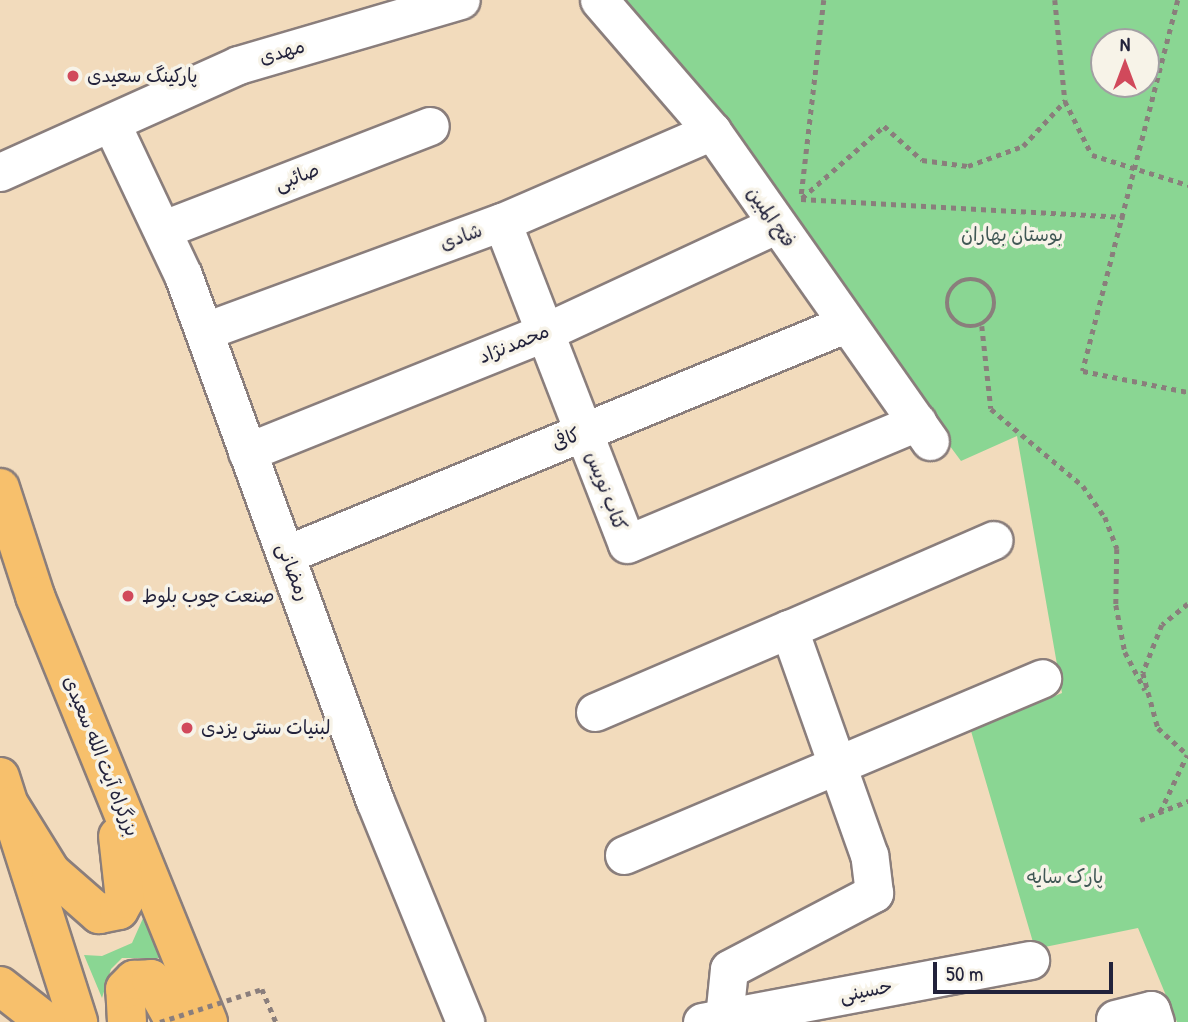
<!DOCTYPE html>
<html>
<head>
<meta charset="utf-8">
<style>
	body { margin:0 }
	#map { position:relative; width:1188px; height:1022px; overflow:hidden; background:#f2dbbc; font-family:"Patrick Hand","Playpen Sans Arabic",sans-serif }
	div>[style] { position:absolute }
	.green>* { inset:0; background:#8ad693 }
	.path>* { height:4.5px; margin-top:-2.25px; transform-origin:0; background:repeating-linear-gradient(90deg,#8a7e7c 0 5px,transparent 0 10px) }
	.path>.ring { margin:-2.25px; padding:0; box-sizing:content-box; background:none; border:4.5px solid #8a7e7c; border-radius:50% }
	.roads { filter:drop-shadow(2px 0 #8a7e7c) drop-shadow(-2px 0 #8a7e7c) drop-shadow(0 2px #8a7e7c) drop-shadow(0 -2px #8a7e7c) }
	.minor>* { height:37px; margin:-18.5px; padding:0 18.5px; transform-origin:18.5px; border-radius:18.5px; background:#fff }
	.highway>* { height:38px; margin:-19px; padding:0 19px; transform-origin:19px; border-radius:19px; background:#f7c06c }
	.path-bridge>* { height:4.5px; margin-top:-2.25px; transform-origin:0; background:repeating-linear-gradient(90deg,#8a7e7c 0 5px,transparent 0 10px) }
	.dots>* { width:19px; height:19px; translate:-50% -50%; box-sizing:border-box; border:4px solid #f7f3e8; border-radius:50% }
	span { translate:-50% -50%; white-space:nowrap; text-align:center; line-height:1.15; -webkit-text-stroke:7px #f7f3e8; paint-order:stroke }
	.street-label { font-size:19px; color:#22223b }
	.poi-label { font-size:19px; color:#22223b }
	.left { translate:0 -50%; text-align:left }
	.park-label { font-size:19px; color:#415855 }
	.north { position:absolute; left:1090px; top:28px; width:70px; height:70px; box-sizing:border-box; background:#f7f3e8; border:2px solid #a29fa3; border-radius:50%; rotate:0deg; font-size:19px; font-weight:700; line-height:28px; text-align:center; color:#22223b }
	.north::after { content:''; display:block; margin:auto; width:24px; height:32px; background:#d1495b; clip-path:polygon(50% 0,100% 100%,50% 72%,0 100%) }
	.scale { position:absolute; left:933px; top:962px; width:180px; height:32px; box-sizing:border-box; border:4px solid #22223b; border-top:0; padding-left:9px; font-size:21px; line-height:24px; white-space:nowrap; color:#22223b; -webkit-text-stroke:5px #f7f3e8; paint-order:stroke }
</style>
</head>
<body>
<div id="map">
	<div class="green">
		<div style="clip-path:polygon(evenodd,619px 0,1188px 0,1188px 1022px,1177px 1022px,1138px 928px,1035px 949px,971px 731px,1062px 693px,1017px 436px,961px 461px,619px 0,1104px 42px,1146px 42px,1146px 84px,1104px 84px,1104px 42px)"></div>
		<div style="clip-path:polygon(144px 916px,162px 958px,122px 958px,111px 969px,102px 998px,84px 955px,102px 956px,132px 943px)"></div>
	</div>
	<div class="path">
		<div style="left:824px;top:0;width:200px;rotate:96.6deg"></div>
		<div style="left:801px;top:199px;width:324px;rotate:3.2deg"></div>
		<div style="left:1055px;top:0;width:101px;rotate:84.3deg"></div>
		<div style="left:1178px;top:0;width:383px;rotate:104.4deg"></div>
		<div style="left:1083px;top:371px;width:107px;rotate:11.3deg"></div>
		<div style="left:802px;top:198px;width:109px;rotate:-41.3deg"></div>
		<div style="left:884px;top:126px;width:51px;rotate:41.8deg"></div>
		<div style="left:922px;top:160px;width:46px;rotate:7.4deg"></div>
		<div style="left:968px;top:166px;width:59px;rotate:-20deg"></div>
		<div style="left:1023px;top:146px;width:62px;rotate:-47deg"></div>
		<div style="left:1065px;top:101px;width:60px;rotate:63.4deg"></div>
		<div style="left:1092px;top:155px;width:101px;rotate:17.4deg"></div>
		<div class="ring" style="left:947px;top:279px;width:43.5px;height:43.5px"></div>
		<div style="left:982px;top:326px;width:83px;rotate:83.8deg"></div>
		<div style="left:991px;top:409px;width:120px;rotate:39.9deg"></div>
		<div style="left:1083px;top:486px;width:38px;rotate:55deg"></div>
		<div style="left:1105px;top:517px;width:34px;rotate:69deg"></div>
		<div style="left:1117px;top:549px;width:56px;rotate:91deg"></div>
		<div style="left:1116px;top:605px;width:48px;rotate:79.2deg"></div>
		<div style="left:1125px;top:652px;width:43px;rotate:62.2deg"></div>
		<div style="left:1188px;top:604px;width:33px;rotate:141deg"></div>
		<div style="left:1162px;top:625px;width:52px;rotate:111.6deg"></div>
		<div style="left:1143px;top:673px;width:57px;rotate:74.7deg"></div>
		<div style="left:1158px;top:728px;width:40px;rotate:42deg"></div>
		<div style="left:1160px;top:812px;width:63px;rotate:-64.7deg"></div>
		<div style="left:1140px;top:820px;width:52px;rotate:-21.6deg"></div>
		<div style="left:262px;top:989px;width:36px;rotate:67deg"></div>
	</div>
	<div class="roads">
		<div class="minor">
			<div style="left:599px;top:0;width:173px;rotate:49.2deg"></div>
			<div style="left:712px;top:131px;width:379px;rotate:54.9deg"></div>
			<div style="left:112px;top:125px;width:166px;rotate:64.7deg"></div>
			<div style="left:183px;top:275px;width:560px;rotate:69.95deg"></div>
			<div style="left:375px;top:801px;width:239px;rotate:67.8deg"></div>
			<div style="left:0;top:172px;width:261px;rotate:-24.2deg"></div>
			<div style="left:238px;top:65px;width:232px;rotate:-16.3deg"></div>
			<div style="left:502px;top:222px;width:345px;rotate:68.8deg"></div>
			<div style="left:627px;top:544px;width:315px;rotate:-22.8deg"></div>
			<div style="left:164px;top:229px;width:285px;rotate:-21.2deg"></div>
			<div style="left:205px;top:331px;width:316px;rotate:-20.2deg"></div>
			<div style="left:502px;top:222px;width:229px;rotate:-23.4deg"></div>
			<div style="left:247px;top:452px;width:321px;rotate:-21.9deg"></div>
			<div style="left:545px;top:332px;width:254px;rotate:-24.9deg"></div>
			<div style="left:287px;top:554px;width:604px;rotate:-22.4deg"></div>
			<div style="left:595px;top:712px;width:211px;rotate:-23.2deg"></div>
			<div style="left:624px;top:855px;width:454px;rotate:-22.9deg"></div>
			<div style="left:724px;top:1018px;width:49px;rotate:-84.2deg"></div>
			<div style="left:729px;top:969px;width:164px;rotate:-27.7deg"></div>
			<div style="left:874px;top:893px;width:38px;rotate:-97deg"></div>
			<div style="left:869px;top:855px;width:240px;rotate:-109.5deg"></div>
			<div style="left:789px;top:629px;width:223px;rotate:-23.5deg"></div>
			<div style="left:1115px;top:1019px;width:37px;rotate:-14deg"></div>
			<div style="left:1151px;top:1010px;width:13px;rotate:72deg"></div>
			<div style="left:702px;top:1022px;width:334px;rotate:-10.7deg"></div>
		</div>
		<div class="highway">
			<div style="left:0;top:488px;width:114px;rotate:72deg"></div>
			<div style="left:35px;top:596px;width:460px;rotate:67.9deg"></div>
			<div style="left:0;top:777px;width:257px;rotate:72.3deg"></div>
			<div style="left:10px;top:806px;width:78px;rotate:58.2deg"></div>
			<div style="left:51px;top:872px;width:64px;rotate:41.2deg"></div>
			<div style="left:99px;top:914px;width:20px;rotate:-11deg"></div>
			<div style="left:119px;top:910px;width:13px;rotate:-61deg"></div>
			<div style="left:125px;top:899px;width:63px;rotate:-96.3deg"></div>
			<div style="left:0;top:986px;width:58px;rotate:38deg"></div>
			<div style="left:127px;top:1022px;width:33px;rotate:-93deg"></div>
			<div style="left:125px;top:989px;width:13px;rotate:-45deg"></div>
			<div style="left:134px;top:980px;width:17px;rotate:-3deg"></div>
			<div style="left:151px;top:979px;width:49px;rotate:60.8deg"></div>
		</div>
	</div>
	<div class="path-bridge">
		<div style="left:160px;top:1022px;width:107px;rotate:-17.9deg"></div>
	</div>
	<div class="dots">
		<div style="left:73px;top:76px;background:#d1495b"></div>
		<div style="left:128px;top:596px;background:#d1495b"></div>
		<div style="left:187px;top:728px;background:#d1495b"></div>
	</div>
	<div class="street-label">
		<span style="left:282px;top:52px;rotate:-16deg">مهدی</span>
		<span style="left:297px;top:177px;rotate:-21deg">صائبی</span>
		<span style="left:771px;top:217px;rotate:55deg">فتح المبین</span>
		<span style="left:461px;top:237px;rotate:-20deg">شادی</span>
		<span style="left:514px;top:344px;rotate:-22deg">محمدنژاد</span>
		<span style="left:566px;top:439px;rotate:-22deg">کافی</span>
		<span style="left:606px;top:491px;rotate:69deg">کتاب نویس</span>
		<span style="left:293px;top:572px;rotate:69deg">رمضانی</span>
		<span style="left:101px;top:756px;rotate:68deg">بزرگراه آیت الله سعیدی</span>
		<span style="left:866px;top:991px;rotate:-11deg">حسینی</span>
	</div>
	<div class="poi-label">
		<span class="left" style="left:87px;top:76px">پارکینگ سعیدی</span>
		<span class="left" style="left:142px;top:596px">صنعت چوب بلوط</span>
		<span class="left" style="left:201px;top:728px">لبنیات سنتی یزدی</span>
	</div>
	<div class="park-label">
		<span style="left:1012px;top:235px">بوستان بهاران</span>
		<span style="left:1065px;top:877px">پارک سایه</span>
	</div>
	<div class="north">N</div>
	<div class="scale">50 m</div>
</div>
</body>
</html>
